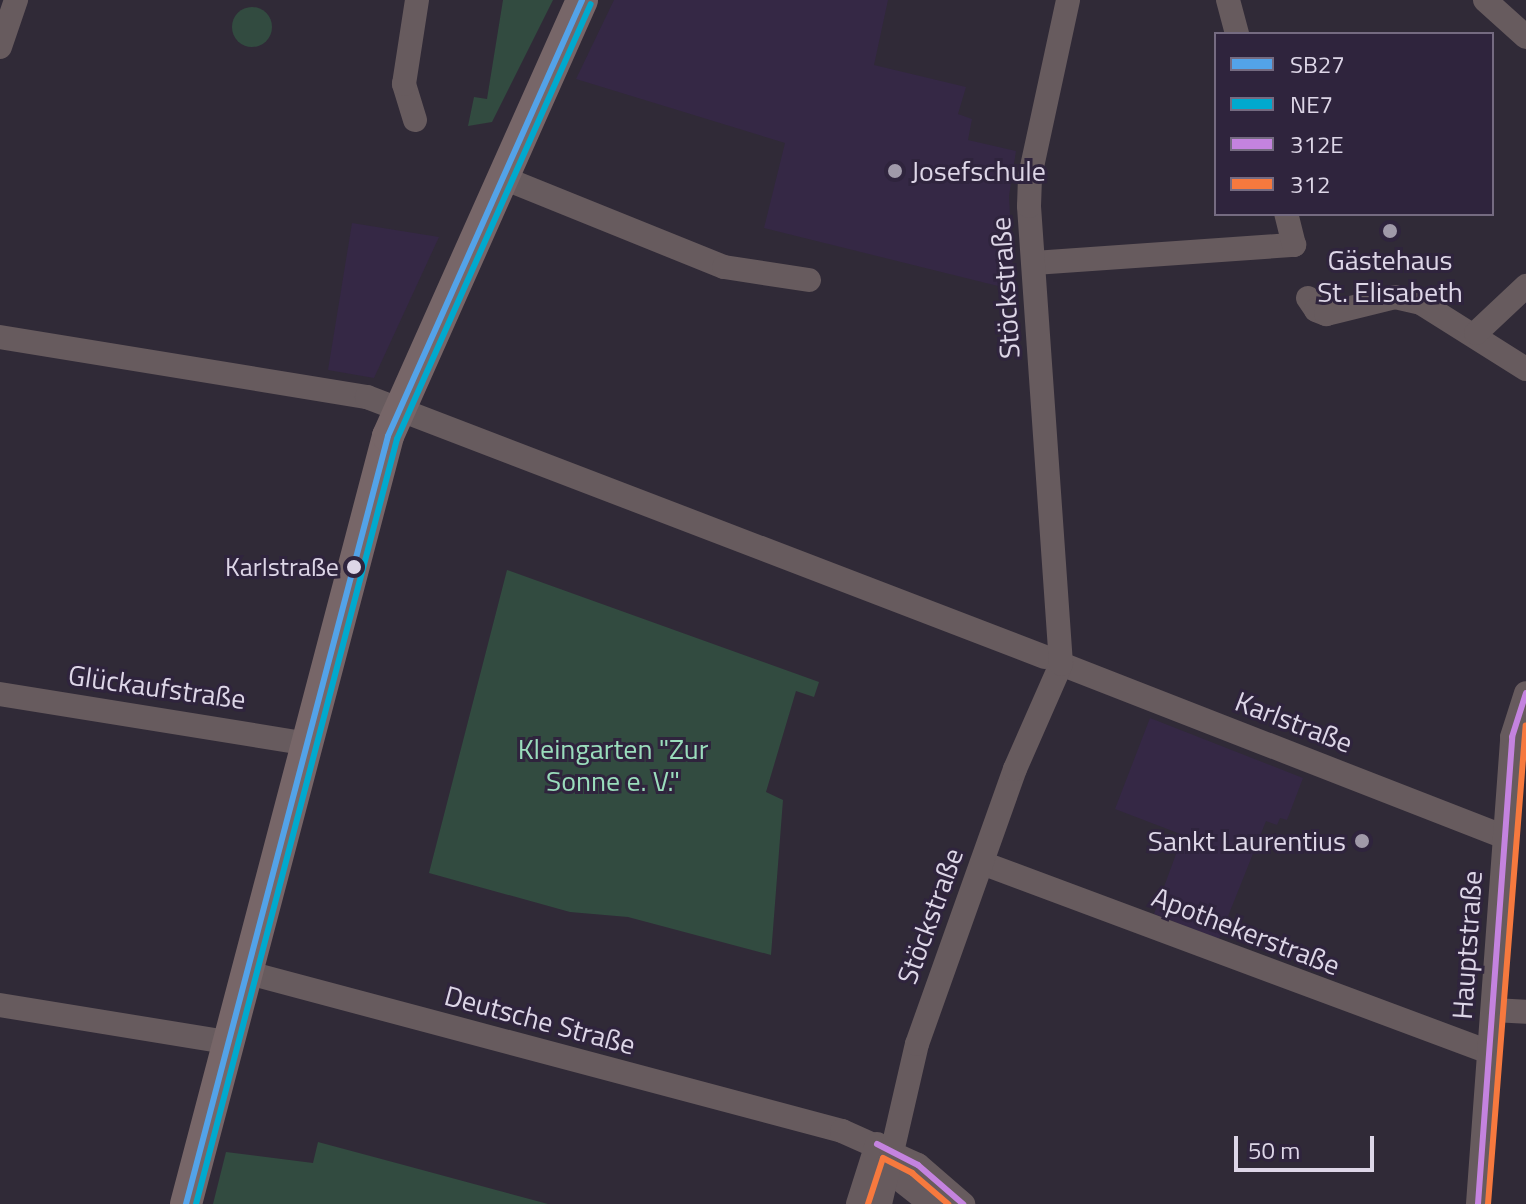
<!DOCTYPE html>
<html>
<head>
<meta charset="utf-8">
<style>
	body { margin:0 }
	#map { position:relative; width:1526px; height:1204px; overflow:hidden; background:#302a37; font-family:"Titillium Web",sans-serif }
	div>[style] { position:absolute }
	.built>* { inset:0; background:#352845 }
	.green>* { inset:0; background:#324b40 }
	.round { border-radius:50% }
	.minor>* { height:24px; margin:-12px; padding:0 12px; transform-origin:12px; border-radius:12px; background:#675b5e }
	.major>* { height:32px; margin:-16px; padding:0 16px; transform-origin:16px; border-radius:16px; background:#776668 }
	.bus-1>* { height:6px; margin:-3px; padding:0 3px; transform-origin:3px; border-radius:3px; background:#53a3e8 }
	.bus-2>* { height:6px; margin:-3px; padding:0 3px; transform-origin:3px; border-radius:3px; background:#00a9ce }
	.bus-3>* { height:6px; margin:-3px; padding:0 3px; transform-origin:3px; border-radius:3px; background:#c483df }
	.bus-4>* { height:6px; margin:-3px; padding:0 3px; transform-origin:3px; border-radius:3px; background:#f6793e }
	.dots>* { width:22px; height:22px; translate:-50% -50%; box-sizing:border-box; border:4px solid #2f243d; border-radius:50% }
	span { translate:-50% -50%; white-space:nowrap; text-align:center; line-height:1.15; -webkit-text-stroke:6px #2f243d; paint-order:stroke }
	.bus-label { font-size:26px; color:#ddd6e7 }
	.right { translate:-100% -50%; text-align:right }
	.poi-label { font-size:28px; color:#ddd6e7 }
	.left { translate:0 -50%; text-align:left }
	.street-label { font-size:28px; color:#ddd6e7 }
	.park-label { font-size:28px; color:#9addbc }
	.legend { position:absolute; left:1214px; top:32px; width:280px; height:184px; box-sizing:border-box; background:#2f243d; border:2px solid #756b81; margin:0; padding:10px 14px; list-style:none; font-size:24px; color:#ddd6e7 }
	.legend li { display:flex; align-items:center; gap:16px; height:40px }
	.legend b { width:40px; border:2px solid #756b81 }
	.scale { position:absolute; left:1234px; top:1136px; width:140px; height:36px; box-sizing:border-box; border:4px solid #ddd6e7; border-top:0; padding-left:10px; font-size:24px; line-height:28px; white-space:nowrap; color:#ddd6e7; -webkit-text-stroke:6px #2f243d; paint-order:stroke }
</style>
</head>
<body>
<div id="map">
	<div class="built">
		<div style="clip-path:polygon(614px 0,888px 0,874px 65px,966px 87px,958px 114px,972px 119px,968px 140px,1016px 151px,1009px 196px,1014px 290px,764px 228px,785px 143px,576px 79px)"></div>
		<div style="clip-path:polygon(352px 223px,439px 237px,374px 378px,328px 370px)"></div>
		<div style="clip-path:polygon(1150px 718px,1303px 778px,1287px 820px,1280px 818px,1277px 825px,1266px 821px,1219px 939px,1154px 914px,1183px 835px,1115px 809px)"></div>
	</div>
	<div class="green">
		<div style="clip-path:polygon(503px 0,553px 0,492px 122px,468px 126px,474px 97px,487px 99px)"></div>
		<div class="round" style="left:232px;top:7px;width:40px;height:40px"></div>
		<div style="clip-path:polygon(507px 570px,819px 682px,814px 697px,796px 691px,766px 792px,783px 800px,771px 955px,628px 917px,570px 912px,429px 873px)"></div>
		<div style="clip-path:polygon(318px 1142px,400px 1164px,548px 1204px,213px 1204px,226px 1152px,313px 1163px)"></div>
	</div>
	<div class="minor">
		<div style="left:1228px;top:0;width:35px;rotate:75deg"></div>
		<div style="left:1485px;top:0;width:55px;rotate:42.1deg"></div>
		<div style="left:0;top:47px;width:50px;rotate:-71.2deg"></div>
		<div style="left:415px;top:120px;width:38px;rotate:-107deg"></div>
		<div style="left:404px;top:84px;width:85px;rotate:-81.2deg"></div>
		<div style="left:501px;top:177px;width:240px;rotate:22deg"></div>
		<div style="left:724px;top:267px;width:86px;rotate:8.7deg"></div>
		<div style="left:1034px;top:263px;width:261px;rotate:-4deg"></div>
		<div style="left:1294px;top:245px;width:32px;rotate:-104deg"></div>
		<div style="left:1308px;top:298px;width:14px;rotate:56deg"></div>
		<div style="left:1316px;top:310px;width:11px;rotate:22deg"></div>
		<div style="left:1326px;top:314px;width:71px;rotate:-13.8deg"></div>
		<div style="left:1395px;top:297px;width:27px;rotate:13deg"></div>
		<div style="left:1421px;top:303px;width:124px;rotate:32.2deg"></div>
		<div style="left:1476px;top:333px;width:69px;rotate:-43.2deg"></div>
		<div style="left:0;top:337px;width:372px;rotate:9.3deg"></div>
		<div style="left:367px;top:397px;width:726px;rotate:20.98deg"></div>
		<div style="left:1061px;top:664px;width:477px;rotate:21.3deg"></div>
		<div style="left:0;top:694px;width:308px;rotate:9.2deg"></div>
		<div style="left:982px;top:863px;width:541px;rotate:20.44deg"></div>
		<div style="left:245px;top:972px;width:618px;rotate:14.91deg"></div>
		<div style="left:842px;top:1131px;width:83px;rotate:24.1deg"></div>
		<div style="left:918px;top:1165px;width:60px;rotate:40.9deg"></div>
		<div style="left:0;top:1005px;width:230px;rotate:9.3deg"></div>
		<div style="left:1493px;top:1010px;width:33px;rotate:3deg"></div>
		<div style="left:879px;top:1163px;width:66px;rotate:38.3deg"></div>
		<div style="left:858px;top:1204px;width:63px;rotate:-72.4deg"></div>
		<div style="left:880px;top:1204px;width:164px;rotate:-77deg"></div>
		<div style="left:917px;top:1044px;width:292px;rotate:-70.4deg"></div>
		<div style="left:1015px;top:769px;width:115px;rotate:-66.3deg"></div>
		<div style="left:1061px;top:664px;width:459px;rotate:-94deg"></div>
		<div style="left:1029px;top:206px;width:30px;rotate:-88deg"></div>
		<div style="left:1030px;top:176px;width:180px;rotate:-77.8deg"></div>
		<div style="left:1478px;top:1204px;width:468px;rotate:-85.8deg"></div>
		<div style="left:1512px;top:737px;width:46px;rotate:-72.3deg"></div>
	</div>
	<div class="major">
		<div style="left:186px;top:1204px;width:794px;rotate:-75.26deg"></div>
		<div style="left:388px;top:436px;width:477px;rotate:-66deg"></div>
	</div>
	<div class="bus-1">
		<div style="left:186px;top:1204px;width:794px;rotate:-75.26deg"></div>
		<div style="left:388px;top:436px;width:477px;rotate:-66deg"></div>
	</div>
	<div class="bus-2">
		<div style="left:196px;top:1204px;width:791px;rotate:-75.28deg"></div>
		<div style="left:397px;top:439px;width:476px;rotate:-66deg"></div>
	</div>
	<div class="bus-3">
		<div style="left:877px;top:1144px;width:46px;rotate:27.1deg"></div>
		<div style="left:918px;top:1165px;width:60px;rotate:40.9deg"></div>
		<div style="left:1478px;top:1204px;width:468px;rotate:-85.8deg"></div>
		<div style="left:1512px;top:737px;width:46px;rotate:-72.3deg"></div>
	</div>
	<div class="bus-4">
		<div style="left:868px;top:1204px;width:48px;rotate:-71.9deg"></div>
		<div style="left:883px;top:1158px;width:33px;rotate:27deg"></div>
		<div style="left:912px;top:1173px;width:48px;rotate:40.7deg"></div>
		<div style="left:1488px;top:1204px;width:480px;rotate:-85.5deg"></div>
	</div>
	<div class="dots">
		<div style="left:895px;top:171px;background:#a09aa9"></div>
		<div style="left:1390px;top:231px;background:#a09aa9"></div>
		<div style="left:354px;top:567px;background:#ddd6e7"></div>
		<div style="left:1362px;top:841px;background:#a09aa9"></div>
	</div>
	<div class="bus-label">
		<span class="right" style="left:339px;top:567px">Karlstraße</span>
	</div>
	<div class="poi-label">
		<span class="left" style="left:911px;top:171px">Josefschule</span>
		<span style="left:1390px;top:276px">Gästehaus<br>St. Elisabeth</span>
		<span class="right" style="left:1346px;top:841px">Sankt Laurentius</span>
	</div>
	<div class="street-label">
		<span style="left:1005px;top:288px;rotate:-94deg">Stöckstraße</span>
		<span style="left:157px;top:687px;rotate:8deg">Glückaufstraße</span>
		<span style="left:1294px;top:722px;rotate:21deg">Karlstraße</span>
		<span style="left:930px;top:916px;rotate:-70deg">Stöckstraße</span>
		<span style="left:1246px;top:931px;rotate:21deg">Apothekerstraße</span>
		<span style="left:1467px;top:945px;rotate:-86deg">Hauptstraße</span>
		<span style="left:540px;top:1020px;rotate:15deg">Deutsche Straße</span>
	</div>
	<div class="park-label">
		<span style="left:613px;top:765px">Kleingarten "Zur<br>Sonne e. V."</span>
	</div>
	<ul class="legend">
	<li><b style="height:10px;background:#53a3e8"></b>SB27</li>
	<li><b style="height:10px;background:#00a9ce"></b>NE7</li>
	<li><b style="height:10px;background:#c483df"></b>312E</li>
	<li><b style="height:10px;background:#f6793e"></b>312</li>
	</ul>
	<div class="scale">50 m</div>
</div>
</body>
</html>
